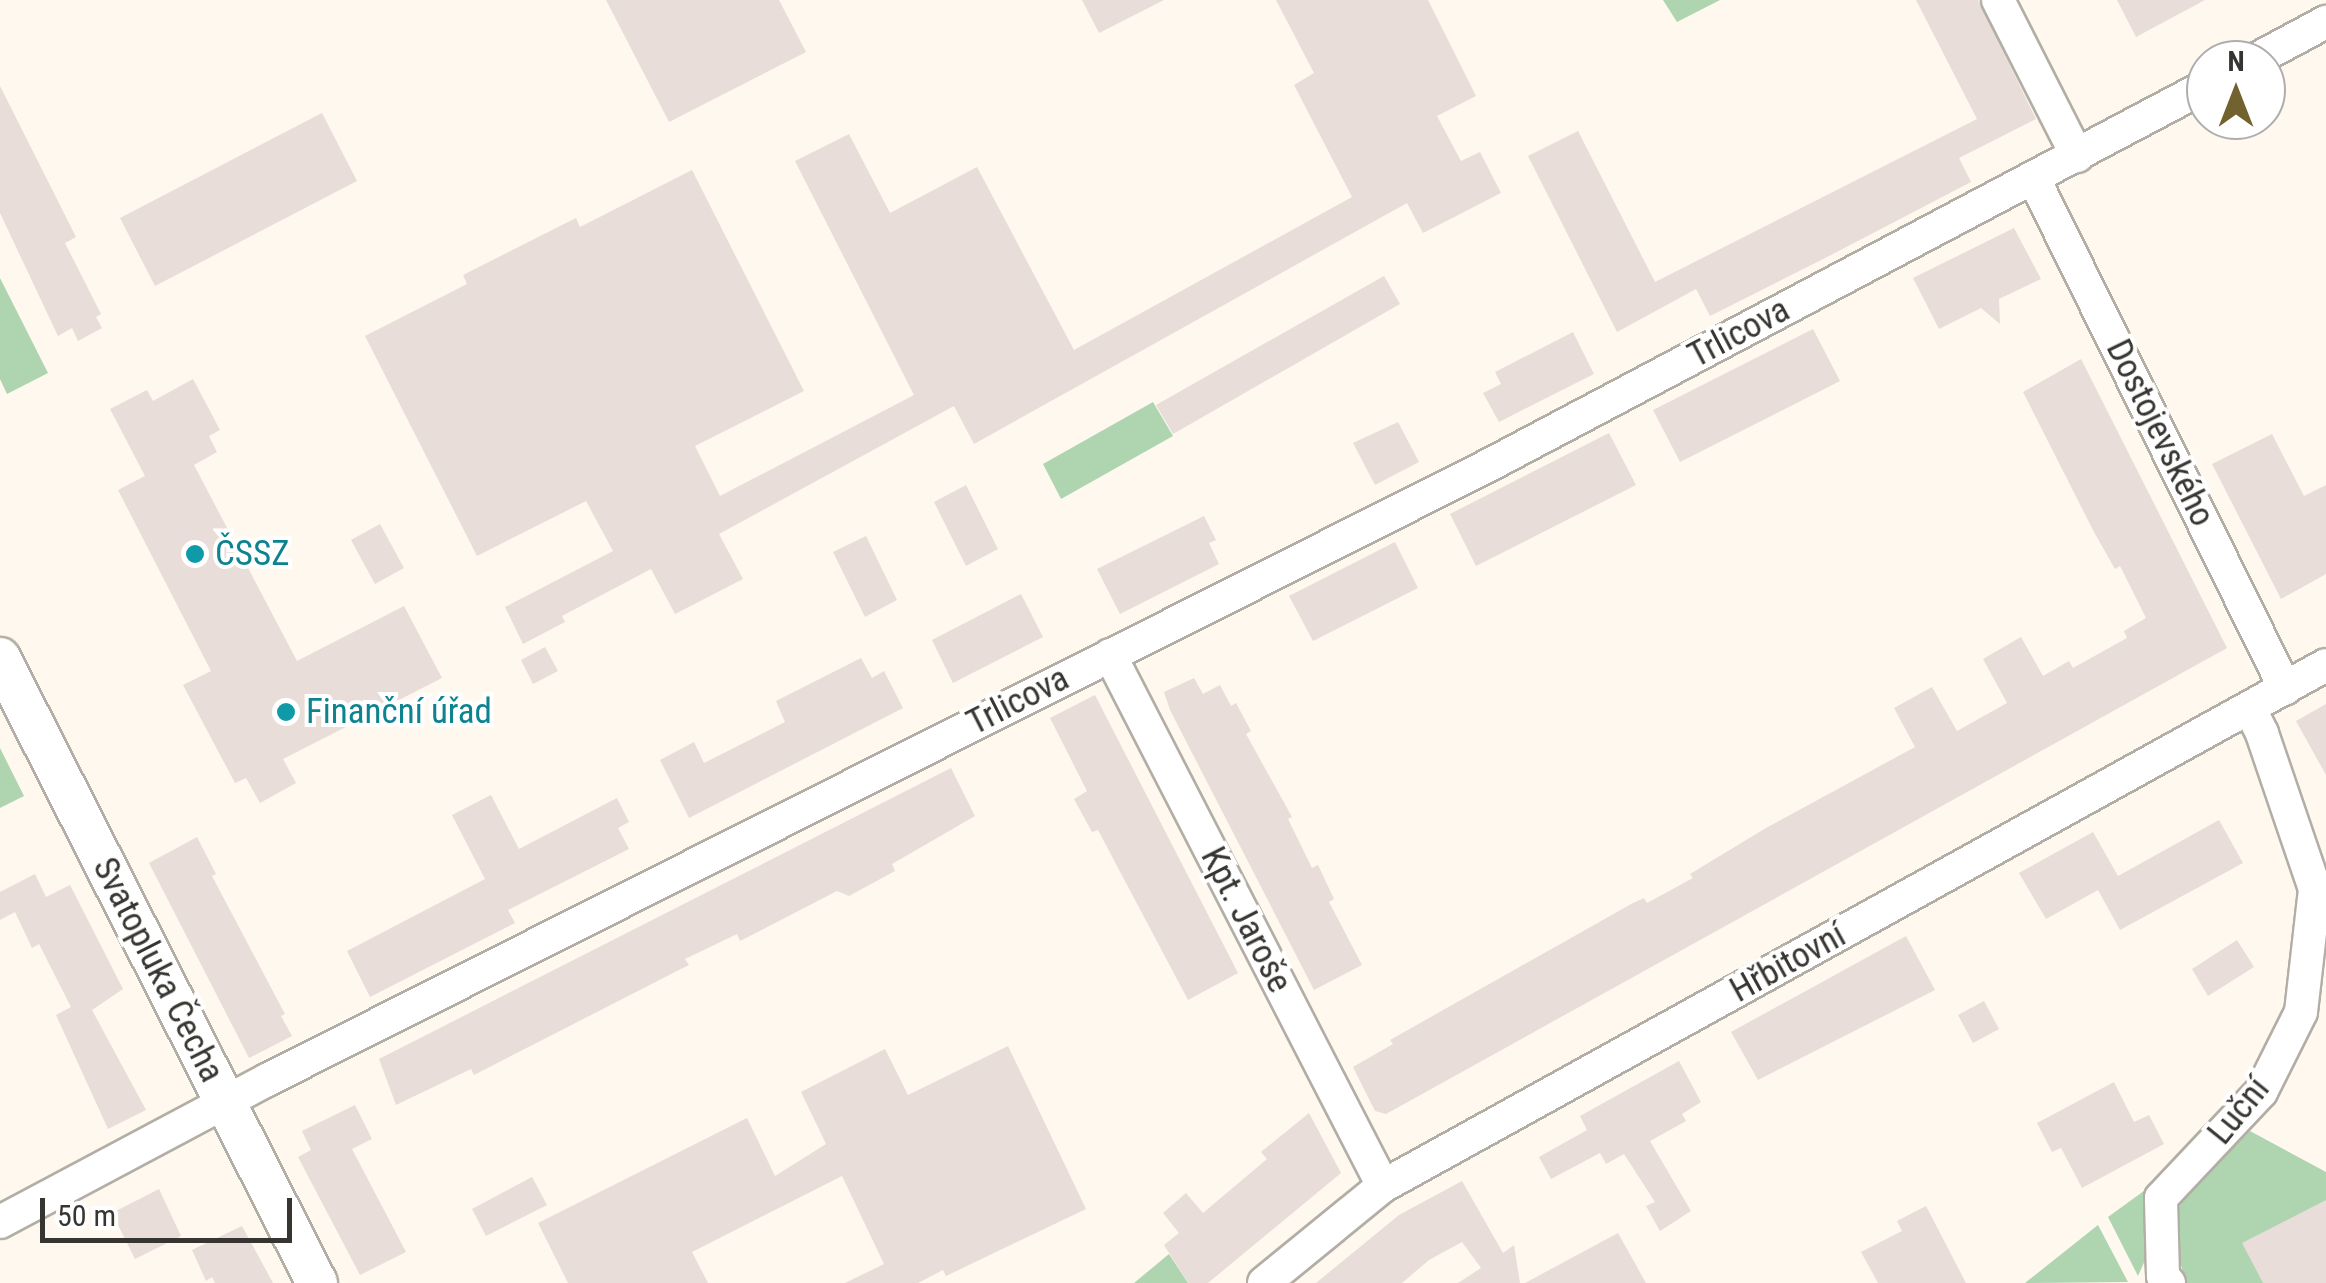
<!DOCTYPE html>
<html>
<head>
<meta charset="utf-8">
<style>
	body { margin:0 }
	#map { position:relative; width:2326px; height:1283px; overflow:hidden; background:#fef8ef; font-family:"Roboto Condensed",sans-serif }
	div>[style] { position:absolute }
	.green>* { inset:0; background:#aed5b0 }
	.building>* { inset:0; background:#e8ddd8 }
	.roads { filter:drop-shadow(2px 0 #b3aea5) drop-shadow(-2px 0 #b3aea5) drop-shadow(0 2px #b3aea5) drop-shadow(0 -2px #b3aea5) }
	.minor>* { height:32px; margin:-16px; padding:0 16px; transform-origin:16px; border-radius:16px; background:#fff }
	.tertiary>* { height:40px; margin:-20px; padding:0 20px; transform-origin:20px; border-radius:20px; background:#fff }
	.dots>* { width:28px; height:28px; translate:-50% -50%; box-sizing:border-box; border:5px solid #fff; border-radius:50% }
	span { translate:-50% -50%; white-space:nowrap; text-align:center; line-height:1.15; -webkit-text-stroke:8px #fff; paint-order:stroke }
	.street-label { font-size:35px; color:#373531 }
	.culture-label { font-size:35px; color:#0d838f }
	.left { translate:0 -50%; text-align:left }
	.north { position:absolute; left:2186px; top:40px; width:100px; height:100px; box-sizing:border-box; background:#fff; border:2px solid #afaead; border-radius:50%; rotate:0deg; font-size:28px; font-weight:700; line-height:40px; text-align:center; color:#373531 }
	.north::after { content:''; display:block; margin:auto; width:35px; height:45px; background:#726230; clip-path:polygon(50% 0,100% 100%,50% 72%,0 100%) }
	.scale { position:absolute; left:40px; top:1198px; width:252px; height:45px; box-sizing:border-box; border:5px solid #373531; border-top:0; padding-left:12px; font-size:30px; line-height:35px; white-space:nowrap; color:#373531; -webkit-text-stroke:8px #fff; paint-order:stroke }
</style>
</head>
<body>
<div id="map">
	<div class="green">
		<div style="clip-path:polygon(1663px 0,1720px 0,1677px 22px)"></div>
		<div style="clip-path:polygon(0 278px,48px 373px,7px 394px,0 379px)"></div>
		<div style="clip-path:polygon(1153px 402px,1173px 436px,1061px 499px,1043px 464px)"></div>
		<div style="clip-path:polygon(0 748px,24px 796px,0 808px)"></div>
		<div style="clip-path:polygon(2250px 1131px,2326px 1172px,2326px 1283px,2187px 1283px,2178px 1257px,2179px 1207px,2193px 1186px)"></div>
		<div style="clip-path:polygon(2159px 1180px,2147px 1256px,2138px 1276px,2108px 1217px)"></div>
		<div style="clip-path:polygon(2098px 1225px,2128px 1282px,2025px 1283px)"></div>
		<div style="clip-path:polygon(1169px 1254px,1188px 1283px,1134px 1283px)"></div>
	</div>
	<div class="building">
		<div style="clip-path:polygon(606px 0,779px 0,806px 52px,669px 122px)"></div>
		<div style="clip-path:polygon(1082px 0,1164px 0,1099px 33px)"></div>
		<div style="clip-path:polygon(1276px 0,1428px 0,1476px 96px,1437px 116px,1461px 161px,1480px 152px,1501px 193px,1423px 233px,1407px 203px,974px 444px,954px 406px,719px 534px,743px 579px,675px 614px,651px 569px,562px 616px,565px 622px,523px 644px,505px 607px,613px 551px,586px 501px,477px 556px,365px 336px,467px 284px,463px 275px,576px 218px,580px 227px,692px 170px,804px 391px,695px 446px,720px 496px,914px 395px,795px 161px,849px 134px,890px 213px,977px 167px,1074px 350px,1352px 197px,1294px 85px,1314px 73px)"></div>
		<div style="clip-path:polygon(1916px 0,1978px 0,2036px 119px,1959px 158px,1971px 182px,1831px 255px,1710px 316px,1696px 289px,1617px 332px,1528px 156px,1578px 131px,1655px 282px,1977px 119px)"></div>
		<div style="clip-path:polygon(2117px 0,2205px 0,2136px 37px)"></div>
		<div style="clip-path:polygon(0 86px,76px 237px,65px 243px,101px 314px,96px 317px,102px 328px,78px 341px,72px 328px,58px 336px,0 213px)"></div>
		<div style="clip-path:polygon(322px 113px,357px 181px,155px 286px,120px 218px)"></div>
		<div style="clip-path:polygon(2014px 228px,2041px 279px,1999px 299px,2000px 324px,1981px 308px,1939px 329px,1913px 278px)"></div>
		<div style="clip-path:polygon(1384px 276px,1400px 304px,1173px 434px,1156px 405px)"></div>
		<div style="clip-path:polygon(1813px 329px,1840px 381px,1680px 462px,1653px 410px)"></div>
		<div style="clip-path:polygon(1573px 332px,1594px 374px,1499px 422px,1483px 393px,1501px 384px,1495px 372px)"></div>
		<div style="clip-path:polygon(2081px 359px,2227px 648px,1386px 1114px,1375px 1111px,1353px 1067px,1393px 1044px,1390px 1040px,1633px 903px,1644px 898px,1647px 903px,1693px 878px,1690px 874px,1766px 828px,1915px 747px,1894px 708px,1932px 687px,1957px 731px,2007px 703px,1983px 659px,2021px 637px,2043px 676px,2069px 661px,2073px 668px,2127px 638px,2124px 631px,2146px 618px,2120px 566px,2115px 569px,2094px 532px,2023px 392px)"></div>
		<div style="clip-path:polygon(193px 379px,220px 430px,209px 436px,217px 452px,194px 465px,297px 661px,404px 606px,442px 678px,283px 759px,296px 783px,260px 803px,246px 778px,235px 783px,183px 685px,211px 671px,118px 490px,145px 476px,110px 409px,147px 390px,153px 401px)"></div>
		<div style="clip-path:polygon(1398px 422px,1419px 462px,1375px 485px,1353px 443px)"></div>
		<div style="clip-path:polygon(1609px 433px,1636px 485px,1476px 566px,1450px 514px)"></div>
		<div style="clip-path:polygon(2272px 434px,2304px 496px,2326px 485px,2326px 574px,2281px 599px,2212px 464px)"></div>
		<div style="clip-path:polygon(966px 485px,998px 549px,966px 566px,934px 502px)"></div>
		<div style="clip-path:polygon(1204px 516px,1216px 540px,1209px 543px,1219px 564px,1120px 614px,1097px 569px)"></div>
		<div style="clip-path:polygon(380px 524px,404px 568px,375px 584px,351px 540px)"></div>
		<div style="clip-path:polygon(866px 536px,897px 600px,865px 617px,833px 552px)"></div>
		<div style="clip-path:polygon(1395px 542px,1418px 588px,1313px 641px,1289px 596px)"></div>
		<div style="clip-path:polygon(1021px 594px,1043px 637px,953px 683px,932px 640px)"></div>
		<div style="clip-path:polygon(545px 647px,558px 671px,533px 684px,521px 660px)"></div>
		<div style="clip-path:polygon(861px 658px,872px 678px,884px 671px,903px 708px,689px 818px,660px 760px,694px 742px,704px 763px,785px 722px,776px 701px)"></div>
		<div style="clip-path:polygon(1194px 678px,1203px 694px,1220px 685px,1231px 706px,1236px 703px,1251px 731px,1246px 734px,1292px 817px,1288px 819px,1312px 868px,1318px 865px,1334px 899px,1329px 902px,1362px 965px,1314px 990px,1170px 710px,1164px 692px)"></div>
		<div style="clip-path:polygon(1095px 695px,1238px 973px,1188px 1000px,1098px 830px,1092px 832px,1074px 799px,1087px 791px,1050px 718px)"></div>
		<div style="clip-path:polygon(2326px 704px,2326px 775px,2296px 721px)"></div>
		<div style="clip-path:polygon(951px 768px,975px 816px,892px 864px,895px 871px,849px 896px,837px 891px,740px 941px,737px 934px,685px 959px,689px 965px,675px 972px,474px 1075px,471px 1069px,396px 1105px,379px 1059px)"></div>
		<div style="clip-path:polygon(491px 795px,519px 849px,617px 798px,629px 822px,618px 828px,629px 849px,508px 910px,515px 923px,370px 997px,347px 951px,485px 879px,452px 815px)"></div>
		<div style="clip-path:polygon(2219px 820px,2243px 863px,2120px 930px,2098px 890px,2046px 919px,2019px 873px,2093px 832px,2118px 876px)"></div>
		<div style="clip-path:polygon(197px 837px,216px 874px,212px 876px,285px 1014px,281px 1016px,292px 1036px,249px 1058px,149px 863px)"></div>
		<div style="clip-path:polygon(35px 874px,46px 897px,70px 885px,123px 989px,92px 1010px,146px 1110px,108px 1129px,56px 1015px,71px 1007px,39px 944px,32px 948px,15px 912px,0 920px,0 892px)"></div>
		<div style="clip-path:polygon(1906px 936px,1935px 990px,1758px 1080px,1731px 1032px)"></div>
		<div style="clip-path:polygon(2237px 940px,2254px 967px,2208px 996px,2192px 969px)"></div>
		<div style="clip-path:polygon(1984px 1001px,1999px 1029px,1973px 1043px,1958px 1015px)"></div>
		<div style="clip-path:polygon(1008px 1046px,1086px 1209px,946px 1276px,943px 1270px,918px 1283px,845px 1283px,884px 1264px,842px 1176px,692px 1252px,708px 1283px,568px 1283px,538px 1223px,747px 1118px,775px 1176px,826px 1144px,801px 1092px,885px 1049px,908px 1095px)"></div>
		<div style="clip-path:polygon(1679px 1061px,1701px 1102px,1682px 1114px,1686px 1121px,1650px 1141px,1691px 1211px,1660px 1231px,1646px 1206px,1655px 1202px,1624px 1154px,1606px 1164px,1600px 1153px,1551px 1179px,1539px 1157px,1587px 1130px,1580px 1116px)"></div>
		<div style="clip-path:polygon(2114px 1082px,2134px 1122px,2149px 1115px,2164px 1144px,2082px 1188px,2061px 1148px,2052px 1152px,2037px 1123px)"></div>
		<div style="clip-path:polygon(355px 1105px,372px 1139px,352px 1149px,406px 1252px,360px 1275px,298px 1157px,311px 1150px,302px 1131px)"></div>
		<div style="clip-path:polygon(1309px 1113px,1341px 1173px,1208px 1283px,1188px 1283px,1164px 1245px,1179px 1233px,1163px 1213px,1186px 1193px,1203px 1213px,1267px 1159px,1261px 1152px)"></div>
		<div style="clip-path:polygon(532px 1177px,547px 1205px,486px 1236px,472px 1209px)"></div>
		<div style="clip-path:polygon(1462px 1181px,1503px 1253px,1514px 1245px,1520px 1283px,1458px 1283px,1481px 1268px,1462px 1242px,1429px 1260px,1402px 1283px,1316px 1283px,1399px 1215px)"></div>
		<div style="clip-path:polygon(159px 1189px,181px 1236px,135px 1259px,112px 1213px)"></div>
		<div style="clip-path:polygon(2326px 1200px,2326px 1283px,2263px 1283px,2242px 1243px)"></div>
		<div style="clip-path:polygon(1926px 1206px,1966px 1283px,1878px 1283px,1861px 1252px,1902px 1231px,1897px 1221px)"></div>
		<div style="clip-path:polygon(242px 1226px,273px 1283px,215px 1283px,212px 1277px,206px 1281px,192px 1250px)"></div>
		<div style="clip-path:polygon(1618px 1233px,1646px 1283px,1525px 1283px,1605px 1240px)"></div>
	</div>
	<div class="roads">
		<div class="minor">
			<div style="left:1998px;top:0;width:175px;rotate:63.1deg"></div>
			<div style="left:2255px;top:60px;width:81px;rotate:-28.2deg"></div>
			<div style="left:2034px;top:179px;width:568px;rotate:63.75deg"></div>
			<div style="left:1110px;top:655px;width:597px;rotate:62.79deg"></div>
			<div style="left:0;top:1222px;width:302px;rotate:-28deg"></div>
			<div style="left:267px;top:1080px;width:1375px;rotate:-26.71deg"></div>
			<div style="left:1495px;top:462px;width:804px;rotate:-27.87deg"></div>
			<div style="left:1264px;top:1283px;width:154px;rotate:-39.2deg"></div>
			<div style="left:1383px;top:1186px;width:1077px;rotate:-28.92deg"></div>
			<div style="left:2169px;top:1283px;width:9px;rotate:-131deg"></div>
			<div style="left:2163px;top:1276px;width:78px;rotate:-91.5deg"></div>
			<div style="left:2161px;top:1198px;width:146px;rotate:-46.7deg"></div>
			<div style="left:2261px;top:1092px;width:89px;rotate:-63.4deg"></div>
			<div style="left:2301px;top:1012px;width:124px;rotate:-83.5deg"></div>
			<div style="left:2315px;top:889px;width:165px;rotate:-108.8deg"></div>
			<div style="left:2262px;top:733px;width:28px;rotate:-117deg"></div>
		</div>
		<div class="tertiary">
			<div style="left:0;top:658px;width:701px;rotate:63.11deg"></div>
		</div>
	</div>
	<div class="dots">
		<div style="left:195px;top:554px;background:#0f9aa8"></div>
		<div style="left:286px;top:712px;background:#0f9aa8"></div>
	</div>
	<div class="street-label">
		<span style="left:1739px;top:333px;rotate:-28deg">Trlicova</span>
		<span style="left:2160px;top:433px;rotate:64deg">Dostojevského</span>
		<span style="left:1018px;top:701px;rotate:-27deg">Trlicova</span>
		<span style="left:1246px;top:920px;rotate:63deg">Kpt. Jaroše</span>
		<span style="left:1788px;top:963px;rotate:-29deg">Hřbitovní</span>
		<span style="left:158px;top:970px;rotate:63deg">Svatopluka Čecha</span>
		<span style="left:2239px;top:1111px;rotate:-51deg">Luční</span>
	</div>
	<div class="culture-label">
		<span class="left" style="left:215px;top:554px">ČSSZ</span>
		<span class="left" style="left:306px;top:712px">Finanční úřad</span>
	</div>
	<div class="north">N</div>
	<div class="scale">50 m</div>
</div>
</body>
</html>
